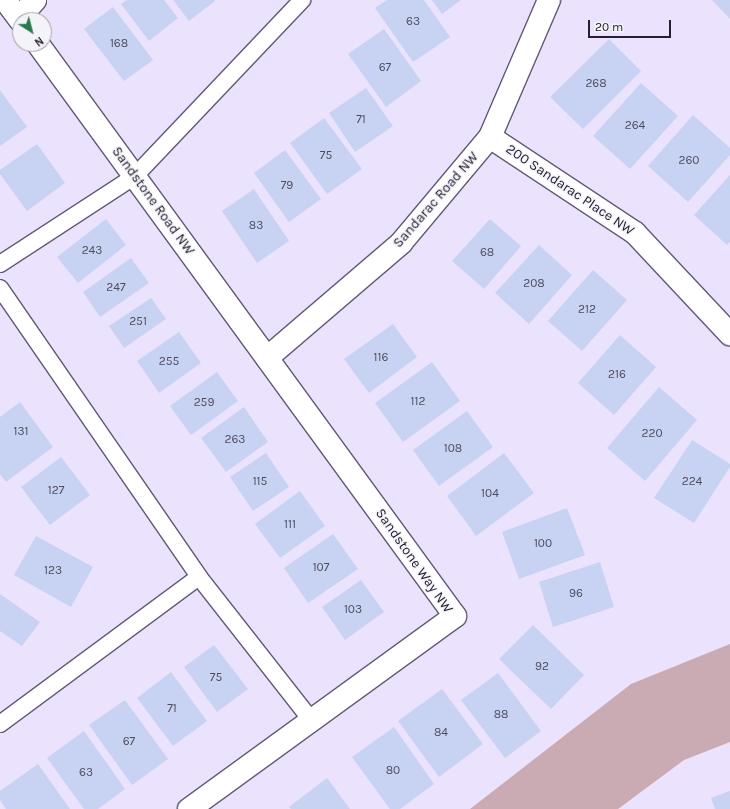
<!DOCTYPE html>
<html>
<head>
<meta charset="utf-8">
<style>
	body { margin:0 }
	#map { position:relative; width:730px; height:809px; overflow:hidden; background:#ebe2fd; font-family:Karla,sans-serif }
	div>[style] { position:absolute }
	.green>* { inset:0; background:#caaab3 }
	.building>* { inset:0; background:#c8d2f2 }
	.roads { filter:drop-shadow(1px 0 #635975) drop-shadow(-1px 0 #635975) drop-shadow(0 1px #635975) drop-shadow(0 -1px #635975) }
	.lane>* { height:16px; margin:-8px; padding:0 8px; transform-origin:8px; border-radius:8px; background:#fff }
	.street>* { height:22px; margin:-11px; padding:0 11px; transform-origin:11px; border-radius:11px; background:#fff }
	span { translate:-50% -50%; white-space:nowrap; text-align:center; line-height:1.15; -webkit-text-stroke:3px #f5f3fa; paint-order:stroke }
	.number-label { font-size:12px; color:#4e4c5e }
	.number-label span { -webkit-text-stroke-width:0 }
	.street-label { font-size:14px; color:#25202c }
	.north { position:absolute; left:12px; top:12px; width:40px; height:40px; box-sizing:border-box; background:#f5f3fa; border:1px solid #a29fa8; border-radius:50%; rotate:144deg; font-size:11px; font-weight:700; line-height:16px; text-align:center; color:#25202c }
	.north::after { content:''; display:block; margin:auto; width:14px; height:18px; background:#287a4c; clip-path:polygon(50% 0,100% 100%,50% 72%,0 100%) }
	.scale { position:absolute; left:588px; top:20px; width:83px; height:18px; box-sizing:border-box; border:2px solid #25202c; border-top:0; padding-left:5px; font-size:12px; line-height:14px; white-space:nowrap; color:#25202c; -webkit-text-stroke:3px #f5f3fa; paint-order:stroke }
</style>
</head>
<body>
<div id="map">
	<div class="green">
		<div style="clip-path:polygon(730px 644px,730px 742px,684px 760px,618px 809px,470px 809px,631px 684px)"></div>
	</div>
	<div class="building">
		<div style="clip-path:polygon(127px 0,164px 0,178px 18px,149px 41px,121px 4px)"></div>
		<div style="clip-path:polygon(173px 0,214px 0,215px 1px,189px 21px)"></div>
		<div style="clip-path:polygon(387px 0,424px 0,450px 37px,413px 62px,375px 8px)"></div>
		<div style="clip-path:polygon(432px 0,461px 0,442px 14px)"></div>
		<div style="clip-path:polygon(712px 0,730px 0,730px 19px)"></div>
		<div style="clip-path:polygon(113px 7px,153px 60px,124px 81px,84px 29px)"></div>
		<div style="clip-path:polygon(384px 29px,421px 81px,386px 107px,348px 54px)"></div>
		<div style="clip-path:polygon(609px 39px,641px 71px,583px 129px,550px 97px)"></div>
		<div style="clip-path:polygon(641px 83px,678px 116px,630px 169px,593px 136px)"></div>
		<div style="clip-path:polygon(366px 88px,393px 126px,355px 152px,329px 113px)"></div>
		<div style="clip-path:polygon(0 90px,27px 127px,0 146px)"></div>
		<div style="clip-path:polygon(693px 115px,730px 148px,730px 155px,688px 202px,648px 166px)"></div>
		<div style="clip-path:polygon(324px 118px,362px 169px,327px 194px,290px 143px)"></div>
		<div style="clip-path:polygon(37px 144px,65px 183px,27px 211px,0 174px,0 170px)"></div>
		<div style="clip-path:polygon(285px 150px,321px 199px,289px 222px,254px 173px)"></div>
		<div style="clip-path:polygon(730px 175px,730px 242px,727px 245px,694px 215px)"></div>
		<div style="clip-path:polygon(254px 189px,289px 241px,257px 263px,222px 211px)"></div>
		<div style="clip-path:polygon(106px 219px,126px 245px,78px 283px,57px 257px)"></div>
		<div style="clip-path:polygon(490px 219px,521px 246px,484px 289px,452px 261px)"></div>
		<div style="clip-path:polygon(539px 245px,572px 275px,529px 324px,495px 293px)"></div>
		<div style="clip-path:polygon(131px 258px,149px 283px,100px 317px,83px 292px)"></div>
		<div style="clip-path:polygon(593px 270px,627px 300px,582px 351px,548px 321px)"></div>
		<div style="clip-path:polygon(151px 298px,166px 319px,124px 348px,109px 326px)"></div>
		<div style="clip-path:polygon(393px 324px,417px 357px,369px 393px,344px 359px)"></div>
		<div style="clip-path:polygon(179px 332px,201px 363px,159px 393px,137px 361px)"></div>
		<div style="clip-path:polygon(620px 335px,656px 367px,614px 415px,578px 383px)"></div>
		<div style="clip-path:polygon(432px 362px,460px 401px,403px 442px,375px 403px)"></div>
		<div style="clip-path:polygon(217px 372px,238px 401px,191px 435px,170px 406px)"></div>
		<div style="clip-path:polygon(659px 387px,697px 420px,645px 481px,607px 448px)"></div>
		<div style="clip-path:polygon(20px 402px,53px 447px,6px 482px,0 474px,0 417px)"></div>
		<div style="clip-path:polygon(244px 407px,268px 442px,226px 472px,201px 438px)"></div>
		<div style="clip-path:polygon(467px 411px,493px 447px,439px 486px,413px 450px)"></div>
		<div style="clip-path:polygon(692px 440px,730px 464px,730px 467px,694px 523px,654px 498px)"></div>
		<div style="clip-path:polygon(266px 453px,289px 487px,253px 511px,230px 477px)"></div>
		<div style="clip-path:polygon(504px 453px,534px 493px,476px 536px,447px 496px)"></div>
		<div style="clip-path:polygon(61px 457px,90px 495px,50px 525px,21px 487px)"></div>
		<div style="clip-path:polygon(300px 491px,325px 526px,280px 558px,255px 524px)"></div>
		<div style="clip-path:polygon(567px 508px,585px 555px,519px 579px,502px 532px)"></div>
		<div style="clip-path:polygon(333px 534px,358px 569px,308px 603px,284px 568px)"></div>
		<div style="clip-path:polygon(36px 536px,93px 567px,71px 607px,14px 575px)"></div>
		<div style="clip-path:polygon(600px 562px,614px 607px,553px 627px,539px 582px)"></div>
		<div style="clip-path:polygon(361px 580px,384px 612px,345px 640px,322px 607px)"></div>
		<div style="clip-path:polygon(0 594px,40px 622px,22px 646px,0 631px)"></div>
		<div style="clip-path:polygon(533px 625px,584px 675px,551px 709px,499px 659px)"></div>
		<div style="clip-path:polygon(214px 645px,248px 689px,217px 712px,184px 667px)"></div>
		<div style="clip-path:polygon(171px 672px,207px 721px,173px 746px,137px 698px)"></div>
		<div style="clip-path:polygon(498px 673px,541px 731px,505px 758px,461px 700px)"></div>
		<div style="clip-path:polygon(442px 689px,483px 744px,439px 777px,398px 721px)"></div>
		<div style="clip-path:polygon(125px 700px,168px 759px,132px 785px,89px 725px)"></div>
		<div style="clip-path:polygon(394px 727px,434px 784px,400px 809px,390px 809px,352px 757px)"></div>
		<div style="clip-path:polygon(84px 731px,125px 789px,98px 809px,84px 809px,47px 758px)"></div>
		<div style="clip-path:polygon(38px 764px,70px 809px,6px 809px,0 800px,0 791px)"></div>
		<div style="clip-path:polygon(327px 778px,350px 809px,291px 809px,289px 807px)"></div>
		<div style="clip-path:polygon(730px 791px,730px 809px,715px 809px,711px 798px)"></div>
	</div>
	<div class="roads">
		<div class="lane">
			<div style="left:0;top:264px;width:161px;rotate:-33.1deg"></div>
			<div style="left:135px;top:176px;width:243px;rotate:-46.5deg"></div>
			<div style="left:0;top:288px;width:351px;rotate:55.4deg"></div>
			<div style="left:199px;top:577px;width:183px;rotate:51.9deg"></div>
			<div style="left:0;top:724px;width:247px;rotate:-36.5deg"></div>
		</div>
		<div class="street">
			<div style="left:5px;top:0;width:25px;rotate:53deg"></div>
			<div style="left:19px;top:18px;width:24px;rotate:-48deg"></div>
			<div style="left:38px;top:44px;width:708px;rotate:53.91deg"></div>
			<div style="left:455px;top:616px;width:329px;rotate:144deg"></div>
			<div style="left:490px;top:137px;width:174px;rotate:33.5deg"></div>
			<div style="left:635px;top:233px;width:139px;rotate:46.8deg"></div>
			<div style="left:267px;top:358px;width:177px;rotate:-40.6deg"></div>
			<div style="left:401px;top:243px;width:138px;rotate:-50deg"></div>
			<div style="left:490px;top:137px;width:149px;rotate:-66.7deg"></div>
		</div>
	</div>
	<div class="number-label">
		<span style="left:413px;top:22px">63</span>
		<span style="left:119px;top:44px">168</span>
		<span style="left:385px;top:68px">67</span>
		<span style="left:596px;top:84px">268</span>
		<span style="left:361px;top:120px">71</span>
		<span style="left:635px;top:126px">264</span>
		<span style="left:326px;top:156px">75</span>
		<span style="left:689px;top:161px">260</span>
		<span style="left:287px;top:186px">79</span>
		<span style="left:256px;top:226px">83</span>
		<span style="left:92px;top:251px">243</span>
		<span style="left:487px;top:253px">68</span>
		<span style="left:534px;top:284px">208</span>
		<span style="left:116px;top:288px">247</span>
		<span style="left:587px;top:310px">212</span>
		<span style="left:138px;top:322px">251</span>
		<span style="left:381px;top:358px">116</span>
		<span style="left:169px;top:362px">255</span>
		<span style="left:617px;top:375px">216</span>
		<span style="left:418px;top:402px">112</span>
		<span style="left:204px;top:403px">259</span>
		<span style="left:21px;top:432px">131</span>
		<span style="left:652px;top:434px">220</span>
		<span style="left:235px;top:440px">263</span>
		<span style="left:453px;top:449px">108</span>
		<span style="left:260px;top:482px">115</span>
		<span style="left:692px;top:482px">224</span>
		<span style="left:56px;top:491px">127</span>
		<span style="left:490px;top:494px">104</span>
		<span style="left:290px;top:525px">111</span>
		<span style="left:543px;top:544px">100</span>
		<span style="left:321px;top:568px">107</span>
		<span style="left:53px;top:571px">123</span>
		<span style="left:576px;top:594px">96</span>
		<span style="left:353px;top:610px">103</span>
		<span style="left:542px;top:667px">92</span>
		<span style="left:216px;top:678px">75</span>
		<span style="left:172px;top:709px">71</span>
		<span style="left:501px;top:715px">88</span>
		<span style="left:441px;top:733px">84</span>
		<span style="left:129px;top:742px">67</span>
		<span style="left:393px;top:771px">80</span>
		<span style="left:86px;top:773px">63</span>
	</div>
	<div class="street-label">
		<span style="left:570px;top:190px;rotate:34deg">200 Sandarac Place NW</span>
		<span style="left:436px;top:200px;rotate:-49deg">Sandarac Road NW</span>
		<span style="left:153px;top:201px;rotate:54deg">Sandstone Road NW</span>
		<span style="left:414px;top:561px;rotate:55deg">Sandstone Way NW</span>
	</div>
	<div class="north">N</div>
	<div class="scale">20 m</div>
</div>
</body>
</html>
